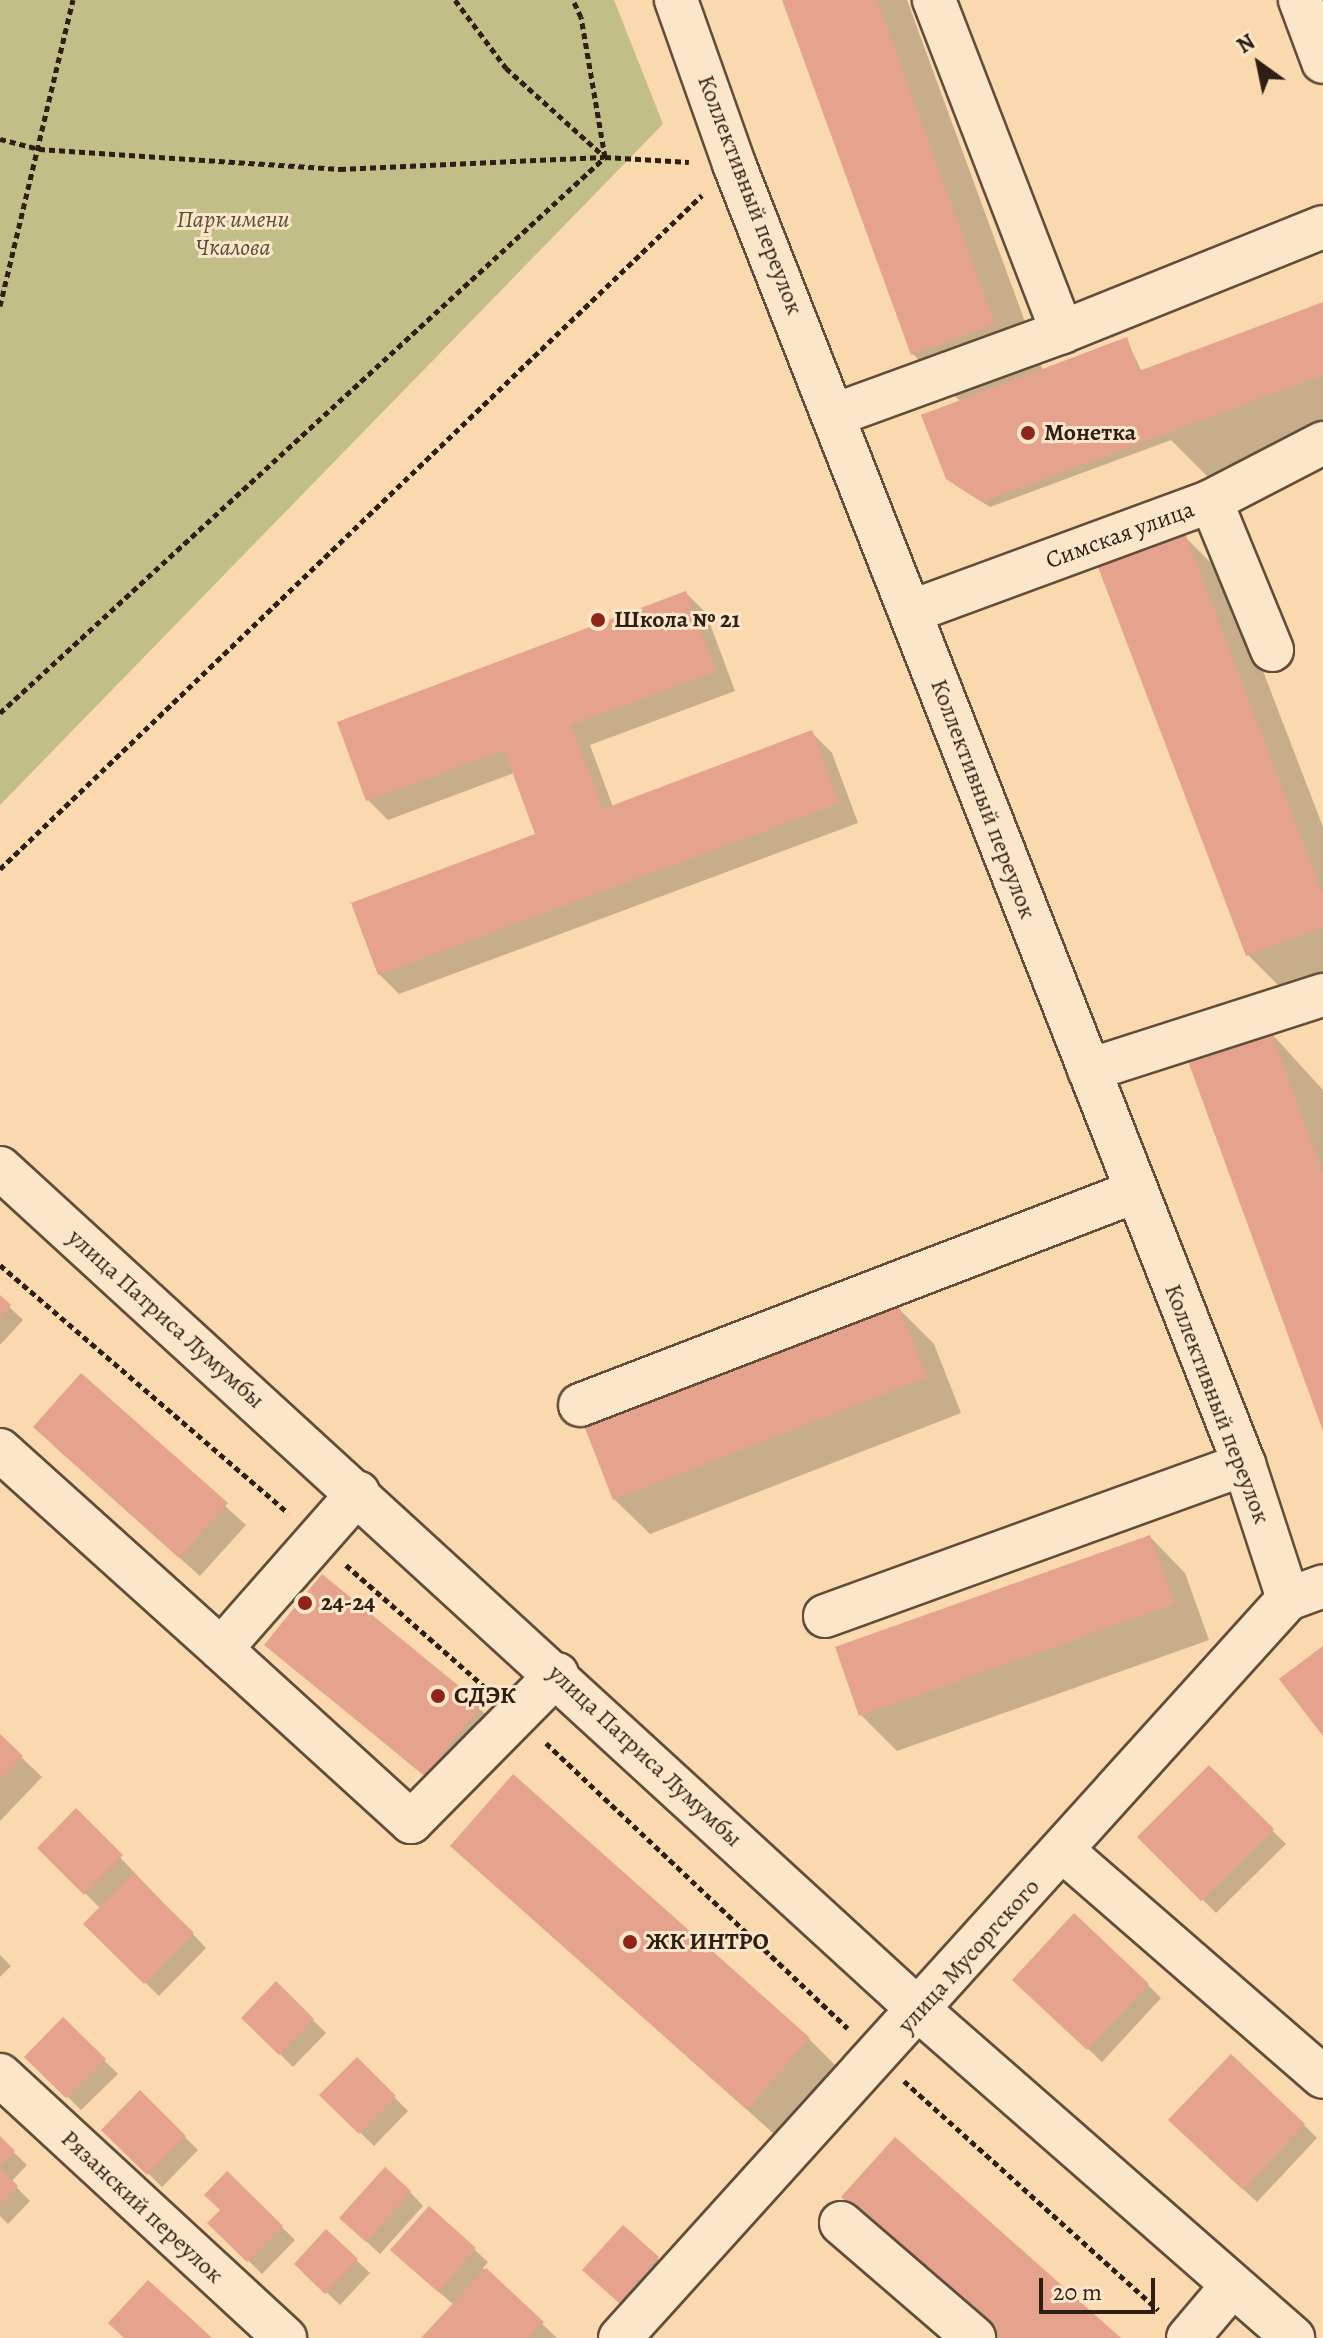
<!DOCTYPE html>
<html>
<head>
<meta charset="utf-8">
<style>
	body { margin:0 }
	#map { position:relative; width:1323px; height:2338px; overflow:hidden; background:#f9d9ad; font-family:Alegreya,serif }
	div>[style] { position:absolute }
	.green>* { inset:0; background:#c1be87 }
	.shadow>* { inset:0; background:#0003 }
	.building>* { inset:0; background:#e5a28d }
	.path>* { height:5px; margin-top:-2.5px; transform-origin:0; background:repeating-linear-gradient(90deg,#2e1e13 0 6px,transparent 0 10px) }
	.roads { filter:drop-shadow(2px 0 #614d3a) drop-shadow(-2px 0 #614d3a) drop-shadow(0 2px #614d3a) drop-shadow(0 -2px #614d3a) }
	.minor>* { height:42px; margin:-21px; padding:0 21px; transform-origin:21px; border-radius:21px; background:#fbe6ca }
	.dots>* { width:22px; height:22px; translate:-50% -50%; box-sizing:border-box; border:4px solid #fbe6ca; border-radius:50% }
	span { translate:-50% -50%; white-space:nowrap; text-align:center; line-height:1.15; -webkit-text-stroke:6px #fbe6ca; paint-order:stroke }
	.street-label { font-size:24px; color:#2e1e13 }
	.park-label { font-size:24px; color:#5a4e36; font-style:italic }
	.poi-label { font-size:24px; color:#2e1e13; font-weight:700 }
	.left { translate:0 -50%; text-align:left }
	.north { position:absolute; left:1219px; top:24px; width:80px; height:80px; -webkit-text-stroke:6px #fbe6ca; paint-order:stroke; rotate:327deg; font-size:22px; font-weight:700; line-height:32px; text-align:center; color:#2e1e13 }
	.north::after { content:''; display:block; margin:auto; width:28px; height:36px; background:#2e1e13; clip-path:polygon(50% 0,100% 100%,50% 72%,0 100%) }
	.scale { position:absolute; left:1039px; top:2278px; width:116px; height:36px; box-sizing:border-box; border:4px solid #2e1e13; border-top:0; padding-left:10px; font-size:24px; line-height:28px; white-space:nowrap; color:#2e1e13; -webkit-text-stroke:6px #fbe6ca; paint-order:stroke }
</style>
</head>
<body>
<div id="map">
	<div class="green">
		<div style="clip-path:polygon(0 0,614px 0,663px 124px,0 805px)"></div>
	</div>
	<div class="shadow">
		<div style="clip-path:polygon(784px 0,907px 0,1043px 371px,1126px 339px,1142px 372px,1323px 304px,1323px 435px,1209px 478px,1171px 440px,990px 507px,955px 485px,948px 478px,961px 402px,913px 354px)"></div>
		<div style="clip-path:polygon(1184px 536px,1228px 580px,1323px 827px,1323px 987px,1292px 999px,1248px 955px)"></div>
		<div style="clip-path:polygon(686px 593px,706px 613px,735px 691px,590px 745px,613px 807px,812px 733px,832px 753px,858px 823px,399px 994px,379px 974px,538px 836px,514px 773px,388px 820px,368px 800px)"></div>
		<div style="clip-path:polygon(1271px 1033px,1323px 1090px,1323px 1427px)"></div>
		<div style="clip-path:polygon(0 1298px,23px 1320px,0 1345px)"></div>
		<div style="clip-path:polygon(898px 1308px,934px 1344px,961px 1413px,650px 1534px,614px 1499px)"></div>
		<div style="clip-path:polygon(81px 1376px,246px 1525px,200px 1576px,55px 1447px)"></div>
		<div style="clip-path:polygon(1150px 1537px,1185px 1573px,1209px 1640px,897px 1751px,861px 1715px)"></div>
		<div style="clip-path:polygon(322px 1577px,501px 1727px,446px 1794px,267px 1645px)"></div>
		<div style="clip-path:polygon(0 1737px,42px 1777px,0 1821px)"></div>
		<div style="clip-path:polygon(1209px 1768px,1286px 1844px,1216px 1913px,1140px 1837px)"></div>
		<div style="clip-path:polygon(76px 1811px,206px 1948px,159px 1996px,86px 1924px,101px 1909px,40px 1848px)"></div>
		<div style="clip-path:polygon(452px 1846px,809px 2039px,835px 2065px,774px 2134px)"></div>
		<div style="clip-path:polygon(0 1955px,11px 1966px,0 1977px)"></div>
		<div style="clip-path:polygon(276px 1984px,326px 2033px,293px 2067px,243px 2017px)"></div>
		<div style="clip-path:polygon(1148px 1985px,1161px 1998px,1102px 2062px,1028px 1993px)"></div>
		<div style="clip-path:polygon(63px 2020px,118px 2074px,81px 2110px,27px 2057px)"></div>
		<div style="clip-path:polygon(357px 2060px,408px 2111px,374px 2146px,322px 2095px)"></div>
		<div style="clip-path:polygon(140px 2093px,198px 2150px,162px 2187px,104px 2130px)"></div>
		<div style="clip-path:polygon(1304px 2125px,1317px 2138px,1257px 2202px,1184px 2134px)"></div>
		<div style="clip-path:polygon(0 2139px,27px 2165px,11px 2182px,30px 2201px,8px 2224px,0 2216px)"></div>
		<div style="clip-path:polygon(227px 2173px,295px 2240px,262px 2274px,210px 2223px,222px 2210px)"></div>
		<div style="clip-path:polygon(410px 2192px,423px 2206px,380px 2254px,355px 2231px)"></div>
		<div style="clip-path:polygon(429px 2209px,488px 2262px,483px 2268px,557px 2338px,423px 2338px,454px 2305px,406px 2263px)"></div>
		<div style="clip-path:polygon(657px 2258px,671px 2272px,633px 2315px,598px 2283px)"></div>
		<div style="clip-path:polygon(356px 2260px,370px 2273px,340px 2305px,310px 2277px)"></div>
	</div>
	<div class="building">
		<div style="clip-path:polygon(782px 0,877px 0,995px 324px,911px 355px)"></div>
		<div style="clip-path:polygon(1323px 302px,1323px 375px,982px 502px,946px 479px,921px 415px,1127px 337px,1139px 371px)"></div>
		<div style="clip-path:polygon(1185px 533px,1323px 895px,1323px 927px,1246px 956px,1098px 567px)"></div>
		<div style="clip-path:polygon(686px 591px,716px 671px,571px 725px,603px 809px,812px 730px,839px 803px,378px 975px,351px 903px,535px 834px,504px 750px,366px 801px,337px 722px)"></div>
		<div style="clip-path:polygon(1271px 1031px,1323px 1174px,1323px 1431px,1188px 1061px)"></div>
		<div style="clip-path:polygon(0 1295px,11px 1305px,0 1318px)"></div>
		<div style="clip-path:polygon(899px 1306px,927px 1377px,613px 1500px,585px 1428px)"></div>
		<div style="clip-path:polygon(81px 1373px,228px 1503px,179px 1558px,33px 1427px)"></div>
		<div style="clip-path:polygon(1150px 1535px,1175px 1604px,859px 1716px,835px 1647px)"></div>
		<div style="clip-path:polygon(322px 1574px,482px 1705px,425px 1776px,264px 1645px)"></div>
		<div style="clip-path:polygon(1323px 1646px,1323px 1736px,1279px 1679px)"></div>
		<div style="clip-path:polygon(0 1734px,23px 1756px,0 1780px)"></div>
		<div style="clip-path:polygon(1209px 1765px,1274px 1829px,1201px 1901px,1137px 1837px)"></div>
		<div style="clip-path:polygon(513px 1774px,810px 2038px,747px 2110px,450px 1846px)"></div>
		<div style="clip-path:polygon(76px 1808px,123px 1855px,84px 1895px,37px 1848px)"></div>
		<div style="clip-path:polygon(133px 1873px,194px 1933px,144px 1984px,83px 1924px)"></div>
		<div style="clip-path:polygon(1074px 1913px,1149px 1984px,1087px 2050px,1012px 1980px)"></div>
		<div style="clip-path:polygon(276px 1981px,314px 2019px,279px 2055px,241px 2018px)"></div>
		<div style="clip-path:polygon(63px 2017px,106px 2059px,66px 2098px,24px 2057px)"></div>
		<div style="clip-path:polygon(1231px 2054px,1305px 2124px,1243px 2190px,1168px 2120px)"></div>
		<div style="clip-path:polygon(357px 2057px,396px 2096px,359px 2134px,319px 2095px)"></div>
		<div style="clip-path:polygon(140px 2090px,186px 2136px,147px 2175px,101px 2130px)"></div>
		<div style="clip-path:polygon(0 2136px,15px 2151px,0 2166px)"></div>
		<div style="clip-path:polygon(895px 2137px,1121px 2338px,999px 2338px,841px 2197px)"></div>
		<div style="clip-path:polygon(385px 2167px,411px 2191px,366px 2242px,339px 2218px)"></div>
		<div style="clip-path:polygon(0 2168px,18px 2186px,0 2205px)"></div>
		<div style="clip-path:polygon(227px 2171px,283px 2226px,247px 2262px,207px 2223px,220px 2210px,204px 2195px)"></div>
		<div style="clip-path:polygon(429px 2206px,476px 2248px,438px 2292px,390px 2250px)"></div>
		<div style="clip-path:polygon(623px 2225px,659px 2257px,619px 2303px,582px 2270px)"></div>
		<div style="clip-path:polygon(326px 2229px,358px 2259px,325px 2294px,294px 2264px)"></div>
		<div style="clip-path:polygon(486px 2268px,544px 2322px,528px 2338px,421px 2338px)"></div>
		<div style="clip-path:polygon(148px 2280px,196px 2323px,212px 2338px,124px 2338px,108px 2323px)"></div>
	</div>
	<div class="path">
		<div style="left:455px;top:0;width:85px;rotate:53.1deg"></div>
		<div style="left:506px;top:68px;width:133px;rotate:42deg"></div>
		<div style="left:605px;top:157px;width:84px;rotate:3.4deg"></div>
		<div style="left:0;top:139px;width:40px;rotate:14.4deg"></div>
		<div style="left:39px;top:149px;width:302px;rotate:3.8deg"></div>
		<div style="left:340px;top:169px;width:264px;rotate:-2.6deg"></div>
		<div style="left:0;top:306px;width:315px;rotate:-76.6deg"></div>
		<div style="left:0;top:713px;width:822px;rotate:-42.58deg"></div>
		<div style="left:605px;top:157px;width:142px;rotate:-99.7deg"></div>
		<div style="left:581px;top:17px;width:19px;rotate:-115deg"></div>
		<div style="left:0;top:869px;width:973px;rotate:-43.83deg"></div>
		<div style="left:0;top:1265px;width:380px;rotate:40.7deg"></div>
		<div style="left:346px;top:1565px;width:186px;rotate:41.3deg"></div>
		<div style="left:546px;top:1743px;width:415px;rotate:43.4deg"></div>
		<div style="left:904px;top:2081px;width:342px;rotate:42deg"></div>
	</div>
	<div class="roads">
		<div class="minor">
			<div style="left:676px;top:0;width:174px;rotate:70.5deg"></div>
			<div style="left:734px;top:164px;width:1396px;rotate:68.58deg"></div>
			<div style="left:1244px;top:1464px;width:142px;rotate:71.9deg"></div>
			<div style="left:934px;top:0;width:356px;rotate:68.9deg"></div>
			<div style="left:1300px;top:0;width:66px;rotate:69.6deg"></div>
			<div style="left:837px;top:414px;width:239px;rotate:-20deg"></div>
			<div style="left:1062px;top:332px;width:281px;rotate:-21.9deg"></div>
			<div style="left:1211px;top:501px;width:161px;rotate:67.7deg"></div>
			<div style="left:910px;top:612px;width:321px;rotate:-20.2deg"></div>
			<div style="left:1211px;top:501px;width:126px;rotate:-27.4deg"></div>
			<div style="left:1089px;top:1070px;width:246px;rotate:-17.8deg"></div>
			<div style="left:0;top:1168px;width:1248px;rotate:42.5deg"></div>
			<div style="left:920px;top:2011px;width:496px;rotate:41.2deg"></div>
			<div style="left:580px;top:1405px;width:594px;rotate:-21.03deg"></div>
			<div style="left:0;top:1450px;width:297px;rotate:42deg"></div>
			<div style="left:221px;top:1649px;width:208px;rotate:-48.7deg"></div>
			<div style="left:825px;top:1616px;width:446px;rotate:-19.9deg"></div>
			<div style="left:221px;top:1649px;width:257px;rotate:42.3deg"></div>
			<div style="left:411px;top:1822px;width:208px;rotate:-45.4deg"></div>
			<div style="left:1063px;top:1851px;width:344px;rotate:41deg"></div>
			<div style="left:0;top:2075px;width:388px;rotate:42.7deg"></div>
			<div style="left:841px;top:2223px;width:176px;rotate:40.8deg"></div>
			<div style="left:620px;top:2338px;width:996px;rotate:-47.89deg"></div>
			<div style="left:1288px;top:1599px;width:37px;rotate:-20deg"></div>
			<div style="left:1188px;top:2338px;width:68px;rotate:-49.8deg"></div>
		</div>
	</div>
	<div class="dots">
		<div style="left:1028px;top:433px;background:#8f2418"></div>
		<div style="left:598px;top:620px;background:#8f2418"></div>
		<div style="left:305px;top:1603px;background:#8f2418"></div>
		<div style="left:438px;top:1696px;background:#8f2418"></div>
		<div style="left:630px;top:1942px;background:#8f2418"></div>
	</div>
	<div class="street-label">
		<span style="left:750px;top:195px;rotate:69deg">Коллективный переулок</span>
		<span style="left:1120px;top:535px;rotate:-20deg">Симская улица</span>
		<span style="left:983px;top:799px;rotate:69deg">Коллективный переулок</span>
		<span style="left:166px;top:1319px;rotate:42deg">улица Патриса Лумумбы</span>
		<span style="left:1217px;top:1404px;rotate:69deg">Коллективный переулок</span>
		<span style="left:645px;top:1756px;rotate:43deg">улица Патриса Лумумбы</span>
		<span style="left:969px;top:1956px;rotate:-48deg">улица Мусоргского</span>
		<span style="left:142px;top:2207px;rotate:43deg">Рязанский переулок</span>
	</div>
	<div class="park-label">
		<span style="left:233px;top:234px">Парк имени<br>Чкалова</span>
	</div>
	<div class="poi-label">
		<span class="left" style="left:1044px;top:433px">Монетка</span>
		<span class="left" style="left:614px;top:620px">Школа № 21</span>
		<span class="left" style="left:321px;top:1603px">24-24</span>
		<span class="left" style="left:454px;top:1696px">СДЭК</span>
		<span class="left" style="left:646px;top:1942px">ЖК ИНТРО</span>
	</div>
	<div class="north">N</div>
	<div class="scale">20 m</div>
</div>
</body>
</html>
